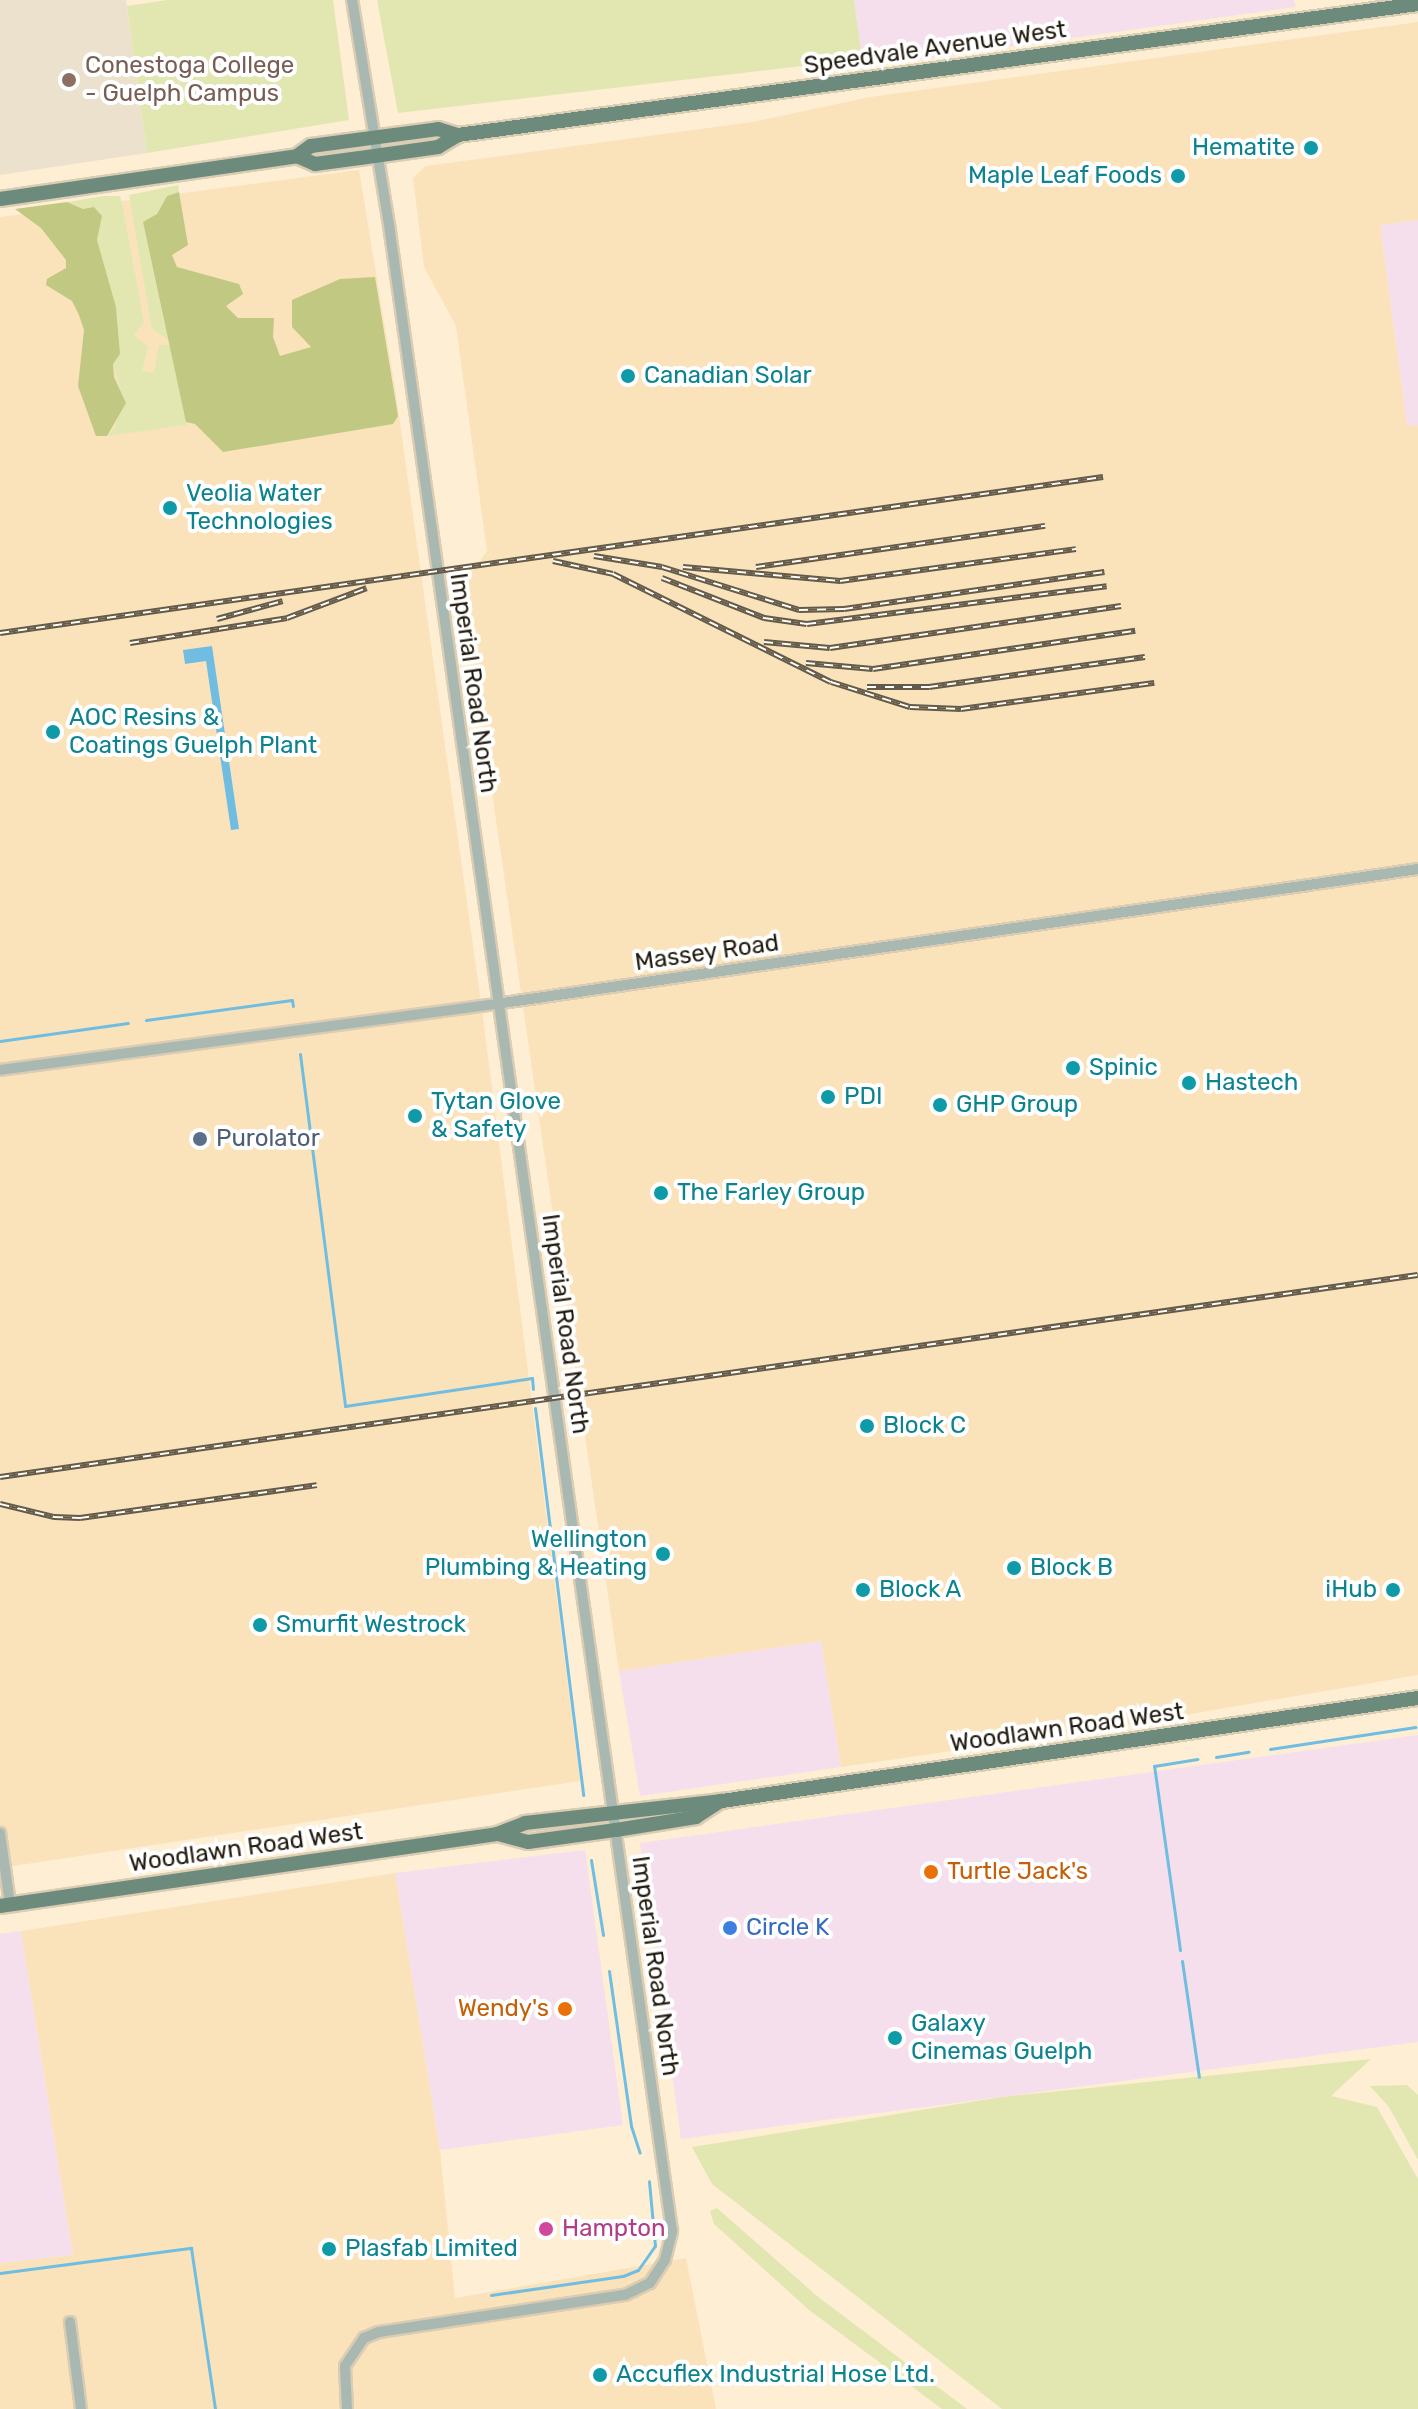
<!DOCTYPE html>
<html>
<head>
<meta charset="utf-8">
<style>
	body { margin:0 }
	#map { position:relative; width:1418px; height:2409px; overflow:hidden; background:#feeed4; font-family:Rubik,sans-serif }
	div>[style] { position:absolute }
	.commercial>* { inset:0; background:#f5dfed }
	.built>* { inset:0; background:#fae3bb }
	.education>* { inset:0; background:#ece1cc }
	.green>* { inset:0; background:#e2e7b1 }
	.forest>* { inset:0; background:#c1c882 }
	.water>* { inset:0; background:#71bde1 }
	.stream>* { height:3px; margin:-1.5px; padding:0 1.5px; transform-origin:1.5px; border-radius:1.5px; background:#71bde1 }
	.roads { filter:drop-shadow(2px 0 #dbccb4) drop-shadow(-2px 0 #dbccb4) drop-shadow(0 2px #dbccb4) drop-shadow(0 -2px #dbccb4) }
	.minor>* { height:10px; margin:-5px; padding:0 5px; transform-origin:5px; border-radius:5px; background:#a9b9b1 }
	.major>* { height:14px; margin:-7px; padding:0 7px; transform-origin:7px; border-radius:7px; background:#6c8b7d }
	.rail>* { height:6px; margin-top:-3px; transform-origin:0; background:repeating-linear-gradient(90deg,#fff 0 9px,#635a49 0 18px); box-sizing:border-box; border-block:2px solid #635a49 }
	.dots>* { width:22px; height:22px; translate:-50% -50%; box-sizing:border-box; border:4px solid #fff; border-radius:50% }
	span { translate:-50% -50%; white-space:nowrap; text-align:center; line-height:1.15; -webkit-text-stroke:8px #fff; paint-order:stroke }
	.street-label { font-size:24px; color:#211a0e }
	.education-label { font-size:24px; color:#785e54 }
	.left { translate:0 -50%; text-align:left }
	.culture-label { font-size:24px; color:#0d838f }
	.right { translate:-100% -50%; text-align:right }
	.service-label { font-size:24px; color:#4e5e75 }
	.food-label { font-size:24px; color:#c56008 }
	.shop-label { font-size:24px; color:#366cbe }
	.hotel-label { font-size:24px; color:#b23c85 }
</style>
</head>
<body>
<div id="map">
	<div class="commercial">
		<div style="clip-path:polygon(854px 0,1294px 0,1296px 7px,863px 67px)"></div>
		<div style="clip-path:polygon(1418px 220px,1418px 425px,1407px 427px,1380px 225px)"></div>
		<div style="clip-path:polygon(821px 1641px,841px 1767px,640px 1796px,619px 1671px)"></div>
		<div style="clip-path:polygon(1418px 1735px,1418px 2042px,681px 2139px,640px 1843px)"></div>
		<div style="clip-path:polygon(585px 1850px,623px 2125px,440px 2150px,395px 1873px)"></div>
		<div style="clip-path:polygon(21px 1931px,73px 2255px,0 2263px,0 1934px)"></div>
	</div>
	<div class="built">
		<div style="clip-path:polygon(1418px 22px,1418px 220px,1380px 225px,1407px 426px,1418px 425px,1418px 1675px,1104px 1729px,841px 1767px,821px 1641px,619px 1671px,462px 585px,487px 551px,456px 326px,424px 267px,413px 178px,426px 166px,752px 122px,870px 97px)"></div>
		<div style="clip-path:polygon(359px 170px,396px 394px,483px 1017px,580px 1781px,0 1868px,0 217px)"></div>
		<div style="clip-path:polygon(395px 1873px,440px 2150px,455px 2298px,686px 2258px,716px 2409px,0 2409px,0 2263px,73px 2255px,21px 1931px)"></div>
	</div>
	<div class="education">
		<div style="clip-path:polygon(0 0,126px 0,147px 153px,0 175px)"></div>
	</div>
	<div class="green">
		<div style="clip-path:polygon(167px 0,333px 0,349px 120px,147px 153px,127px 6px)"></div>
		<div style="clip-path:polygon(377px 0,854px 0,862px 59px,398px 113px)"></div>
		<div style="clip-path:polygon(178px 185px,179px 192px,167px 196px,157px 214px,143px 223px,168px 340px,152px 328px,129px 195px)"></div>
		<div style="clip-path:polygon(103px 196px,120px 196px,122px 204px,144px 322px,134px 335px,148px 347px,142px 371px,154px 373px,159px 345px,170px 345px,187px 425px,107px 436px,115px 428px,122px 396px,113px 364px,119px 337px,116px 307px,97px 240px,102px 216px,67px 202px)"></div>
		<div style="clip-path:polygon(1371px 2059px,1331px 2096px,1377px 2107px,1418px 2179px,1418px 2409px,1002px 2409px,712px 2184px,692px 2147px,1002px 2097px)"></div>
		<div style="clip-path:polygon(1407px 2085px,1418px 2095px,1418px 2160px,1389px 2107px,1370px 2086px)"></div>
		<div style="clip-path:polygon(717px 2208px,817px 2296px,967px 2409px,942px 2409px,809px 2310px,714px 2224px,710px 2211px)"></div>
	</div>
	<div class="forest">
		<div style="clip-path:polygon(179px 192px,188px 245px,172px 255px,177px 267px,239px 284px,243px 294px,226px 306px,238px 318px,274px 318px,273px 337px,280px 356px,311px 347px,292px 327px,292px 300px,340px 279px,375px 277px,398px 416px,393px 424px,223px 452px,195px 424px,186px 422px,143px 222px,157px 214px,167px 196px)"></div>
		<div style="clip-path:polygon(67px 202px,83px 209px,94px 207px,102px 216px,97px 240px,116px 307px,120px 354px,113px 364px,114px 377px,126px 403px,107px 436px,96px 436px,78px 386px,84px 330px,79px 315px,72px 301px,46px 285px,47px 279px,66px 268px,66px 260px,41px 228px,15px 209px)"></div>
	</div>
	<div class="water">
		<div style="clip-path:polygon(212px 646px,239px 829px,231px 830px,206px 661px,185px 664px,183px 650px)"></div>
	</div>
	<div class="stream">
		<div style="left:146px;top:1020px;width:147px;rotate:-7.8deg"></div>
		<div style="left:292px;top:1000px;width:6px;rotate:81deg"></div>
		<div style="left:0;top:1041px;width:129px;rotate:-8deg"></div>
		<div style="left:300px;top:1054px;width:355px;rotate:82.7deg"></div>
		<div style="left:345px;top:1406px;width:189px;rotate:-8.5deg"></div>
		<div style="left:532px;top:1378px;width:11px;rotate:85deg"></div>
		<div style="left:535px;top:1408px;width:390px;rotate:82.9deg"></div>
		<div style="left:1270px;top:1749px;width:147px;rotate:-8.6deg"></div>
		<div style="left:1216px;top:1757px;width:33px;rotate:-9deg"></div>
		<div style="left:591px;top:1860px;width:76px;rotate:80.9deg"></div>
		<div style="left:1180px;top:1950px;width:186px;rotate:-98deg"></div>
		<div style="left:1154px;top:1766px;width:44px;rotate:-9.2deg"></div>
		<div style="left:1182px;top:1961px;width:117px;rotate:81.7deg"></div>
		<div style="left:609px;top:1971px;width:157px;rotate:81.9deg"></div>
		<div style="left:631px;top:2126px;width:28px;rotate:72deg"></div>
		<div style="left:0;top:2273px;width:193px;rotate:-7.5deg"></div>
		<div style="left:191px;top:2248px;width:163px;rotate:81.5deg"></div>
		<div style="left:491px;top:2295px;width:133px;rotate:-8.2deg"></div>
		<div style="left:623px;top:2276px;width:16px;rotate:-22deg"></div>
		<div style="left:638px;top:2270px;width:29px;rotate:-55deg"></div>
		<div style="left:655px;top:2246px;width:65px;rotate:-95.3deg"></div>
	</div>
	<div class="roads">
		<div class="minor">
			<div style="left:0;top:1070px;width:500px;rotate:-7.58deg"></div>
			<div style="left:496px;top:1004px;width:932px;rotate:-8.33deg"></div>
			<div style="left:0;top:1833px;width:72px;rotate:82deg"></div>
			<div style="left:70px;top:2322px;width:88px;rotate:82.8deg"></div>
			<div style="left:347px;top:2409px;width:43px;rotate:-92.7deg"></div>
			<div style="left:345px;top:2366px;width:34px;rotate:-56deg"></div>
			<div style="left:364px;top:2338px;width:16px;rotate:-22deg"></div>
			<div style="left:379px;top:2332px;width:249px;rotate:-8.6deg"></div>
			<div style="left:625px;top:2295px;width:28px;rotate:-26deg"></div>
			<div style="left:650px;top:2283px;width:27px;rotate:-57deg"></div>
			<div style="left:665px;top:2260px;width:30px;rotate:-76deg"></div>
			<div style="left:672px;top:2231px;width:2020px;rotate:-98.03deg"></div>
			<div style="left:390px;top:231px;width:234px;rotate:-99.3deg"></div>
		</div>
		<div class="major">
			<div style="left:297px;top:156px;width:20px;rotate:24deg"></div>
			<div style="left:315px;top:164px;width:45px;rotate:-7.6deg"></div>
			<div style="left:360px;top:158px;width:79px;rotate:-8deg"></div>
			<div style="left:438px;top:147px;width:23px;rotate:-31deg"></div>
			<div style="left:0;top:199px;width:300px;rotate:-8.2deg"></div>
			<div style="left:297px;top:156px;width:17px;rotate:-36deg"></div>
			<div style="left:311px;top:146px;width:128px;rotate:-7.6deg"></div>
			<div style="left:438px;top:129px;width:21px;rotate:17deg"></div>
			<div style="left:458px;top:135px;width:969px;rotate:-7.77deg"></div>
			<div style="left:498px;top:1834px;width:31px;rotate:15deg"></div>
			<div style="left:528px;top:1842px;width:89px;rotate:-7.8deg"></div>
			<div style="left:616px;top:1830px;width:81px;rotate:-9.2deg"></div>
			<div style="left:696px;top:1817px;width:30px;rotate:-33deg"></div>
			<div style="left:0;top:1906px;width:502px;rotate:-8.24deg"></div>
			<div style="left:497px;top:1834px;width:30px;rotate:-21deg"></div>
			<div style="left:525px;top:1823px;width:198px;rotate:-6.4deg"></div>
			<div style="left:722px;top:1801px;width:704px;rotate:-8.42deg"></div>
		</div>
	</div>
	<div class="rail">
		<div style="left:594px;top:556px;width:69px;rotate:9.2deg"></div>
		<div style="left:662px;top:567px;width:144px;rotate:17.4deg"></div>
		<div style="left:799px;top:610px;width:45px;rotate:-1.3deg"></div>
		<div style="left:844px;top:609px;width:263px;rotate:-8.1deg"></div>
		<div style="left:553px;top:561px;width:61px;rotate:12.2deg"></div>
		<div style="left:613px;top:574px;width:243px;rotate:26.4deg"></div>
		<div style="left:831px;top:682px;width:83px;rotate:17.6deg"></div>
		<div style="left:910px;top:707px;width:51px;rotate:2.2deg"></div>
		<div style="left:961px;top:709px;width:195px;rotate:-7.7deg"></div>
		<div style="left:683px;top:567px;width:158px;rotate:5.1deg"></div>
		<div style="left:840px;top:581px;width:238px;rotate:-7.7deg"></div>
		<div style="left:756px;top:567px;width:292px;rotate:-8.1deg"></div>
		<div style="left:662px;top:578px;width:110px;rotate:21.4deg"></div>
		<div style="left:764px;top:618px;width:43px;rotate:7.9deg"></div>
		<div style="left:807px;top:624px;width:302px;rotate:-7.2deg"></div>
		<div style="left:217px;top:619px;width:68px;rotate:-15.3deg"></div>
		<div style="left:0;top:633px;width:1114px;rotate:-8.05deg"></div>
		<div style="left:764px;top:642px;width:66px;rotate:5.2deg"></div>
		<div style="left:830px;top:648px;width:294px;rotate:-8.2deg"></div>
		<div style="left:130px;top:643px;width:159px;rotate:-9deg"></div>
		<div style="left:287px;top:618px;width:85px;rotate:-20.6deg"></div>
		<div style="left:806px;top:663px;width:67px;rotate:5.1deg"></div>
		<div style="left:873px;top:669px;width:265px;rotate:-8.3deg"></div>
		<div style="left:867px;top:687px;width:62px"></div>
		<div style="left:929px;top:687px;width:218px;rotate:-7.9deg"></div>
		<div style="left:0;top:1477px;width:1432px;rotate:-8.11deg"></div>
		<div style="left:0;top:1504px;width:56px;rotate:13.5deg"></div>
		<div style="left:54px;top:1517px;width:26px;rotate:2deg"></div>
		<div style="left:80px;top:1518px;width:239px;rotate:-7.9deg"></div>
	</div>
	<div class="dots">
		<div style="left:69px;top:80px;background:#8d6e63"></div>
		<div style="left:1311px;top:148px;background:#0f9aa8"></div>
		<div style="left:1178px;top:176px;background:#0f9aa8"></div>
		<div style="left:628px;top:376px;background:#0f9aa8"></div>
		<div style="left:170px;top:508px;background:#0f9aa8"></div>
		<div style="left:53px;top:732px;background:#0f9aa8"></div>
		<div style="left:1073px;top:1068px;background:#0f9aa8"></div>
		<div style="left:1189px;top:1083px;background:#0f9aa8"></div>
		<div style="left:828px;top:1097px;background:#0f9aa8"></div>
		<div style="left:940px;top:1105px;background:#0f9aa8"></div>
		<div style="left:415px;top:1116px;background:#0f9aa8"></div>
		<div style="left:200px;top:1139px;background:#5c6f8a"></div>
		<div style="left:661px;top:1193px;background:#0f9aa8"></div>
		<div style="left:867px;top:1426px;background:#0f9aa8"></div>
		<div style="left:663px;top:1554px;background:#0f9aa8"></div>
		<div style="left:1014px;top:1568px;background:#0f9aa8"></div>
		<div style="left:863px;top:1590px;background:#0f9aa8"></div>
		<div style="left:1393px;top:1590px;background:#0f9aa8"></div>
		<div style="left:260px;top:1625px;background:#0f9aa8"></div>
		<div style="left:931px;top:1872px;background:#e8710a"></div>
		<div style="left:730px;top:1928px;background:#3f7fe0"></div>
		<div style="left:565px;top:2009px;background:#e8710a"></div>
		<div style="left:895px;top:2038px;background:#0f9aa8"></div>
		<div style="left:546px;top:2229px;background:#d1479c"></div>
		<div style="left:329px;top:2249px;background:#0f9aa8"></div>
		<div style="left:600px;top:2375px;background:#0f9aa8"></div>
	</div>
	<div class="street-label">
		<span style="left:935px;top:48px;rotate:-8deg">Speedvale Avenue West</span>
		<span style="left:473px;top:683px;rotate:82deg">Imperial Road North</span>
		<span style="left:707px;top:953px;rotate:-8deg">Massey Road</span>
		<span style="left:565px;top:1324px;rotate:82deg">Imperial Road North</span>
		<span style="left:1067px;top:1728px;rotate:-8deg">Woodlawn Road West</span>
		<span style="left:246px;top:1848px;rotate:-8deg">Woodlawn Road West</span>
		<span style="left:655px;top:1966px;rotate:82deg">Imperial Road North</span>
	</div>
	<div class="education-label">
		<span class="left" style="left:85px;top:80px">Conestoga College<br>- Guelph Campus</span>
	</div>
	<div class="culture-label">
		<span class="right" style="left:1295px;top:148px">Hematite</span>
		<span class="right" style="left:1162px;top:176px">Maple Leaf Foods</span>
		<span class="left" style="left:644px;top:376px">Canadian Solar</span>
		<span class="left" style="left:186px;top:508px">Veolia Water<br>Technologies</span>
		<span class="left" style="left:69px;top:732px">AOC Resins &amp;<br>Coatings Guelph Plant</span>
		<span class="left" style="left:1089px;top:1068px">Spinic</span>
		<span class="left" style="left:1205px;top:1083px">Hastech</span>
		<span class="left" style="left:844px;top:1097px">PDI</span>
		<span class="left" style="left:431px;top:1116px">Tytan Glove<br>&amp; Safety</span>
		<span class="left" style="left:956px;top:1105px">GHP Group</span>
		<span class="left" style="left:677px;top:1193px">The Farley Group</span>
		<span class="left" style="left:883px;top:1426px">Block C</span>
		<span class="right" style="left:647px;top:1554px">Wellington<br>Plumbing &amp; Heating</span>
		<span class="left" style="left:1030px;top:1568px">Block B</span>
		<span class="left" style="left:879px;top:1590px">Block A</span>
		<span class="right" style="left:1377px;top:1590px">iHub</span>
		<span class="left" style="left:276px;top:1625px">Smurfit Westrock</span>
		<span class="left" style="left:911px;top:2038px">Galaxy<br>Cinemas Guelph</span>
		<span class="left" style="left:345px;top:2249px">Plasfab Limited</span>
		<span class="left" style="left:616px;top:2375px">Accuflex Industrial Hose Ltd.</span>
	</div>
	<div class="service-label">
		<span class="left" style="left:216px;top:1139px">Purolator</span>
	</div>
	<div class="food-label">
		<span class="left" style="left:947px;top:1872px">Turtle Jack's</span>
		<span class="right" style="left:549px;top:2009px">Wendy's</span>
	</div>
	<div class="shop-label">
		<span class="left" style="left:746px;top:1928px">Circle K</span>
	</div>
	<div class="hotel-label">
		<span class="left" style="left:562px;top:2229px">Hampton</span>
	</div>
</div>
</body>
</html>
